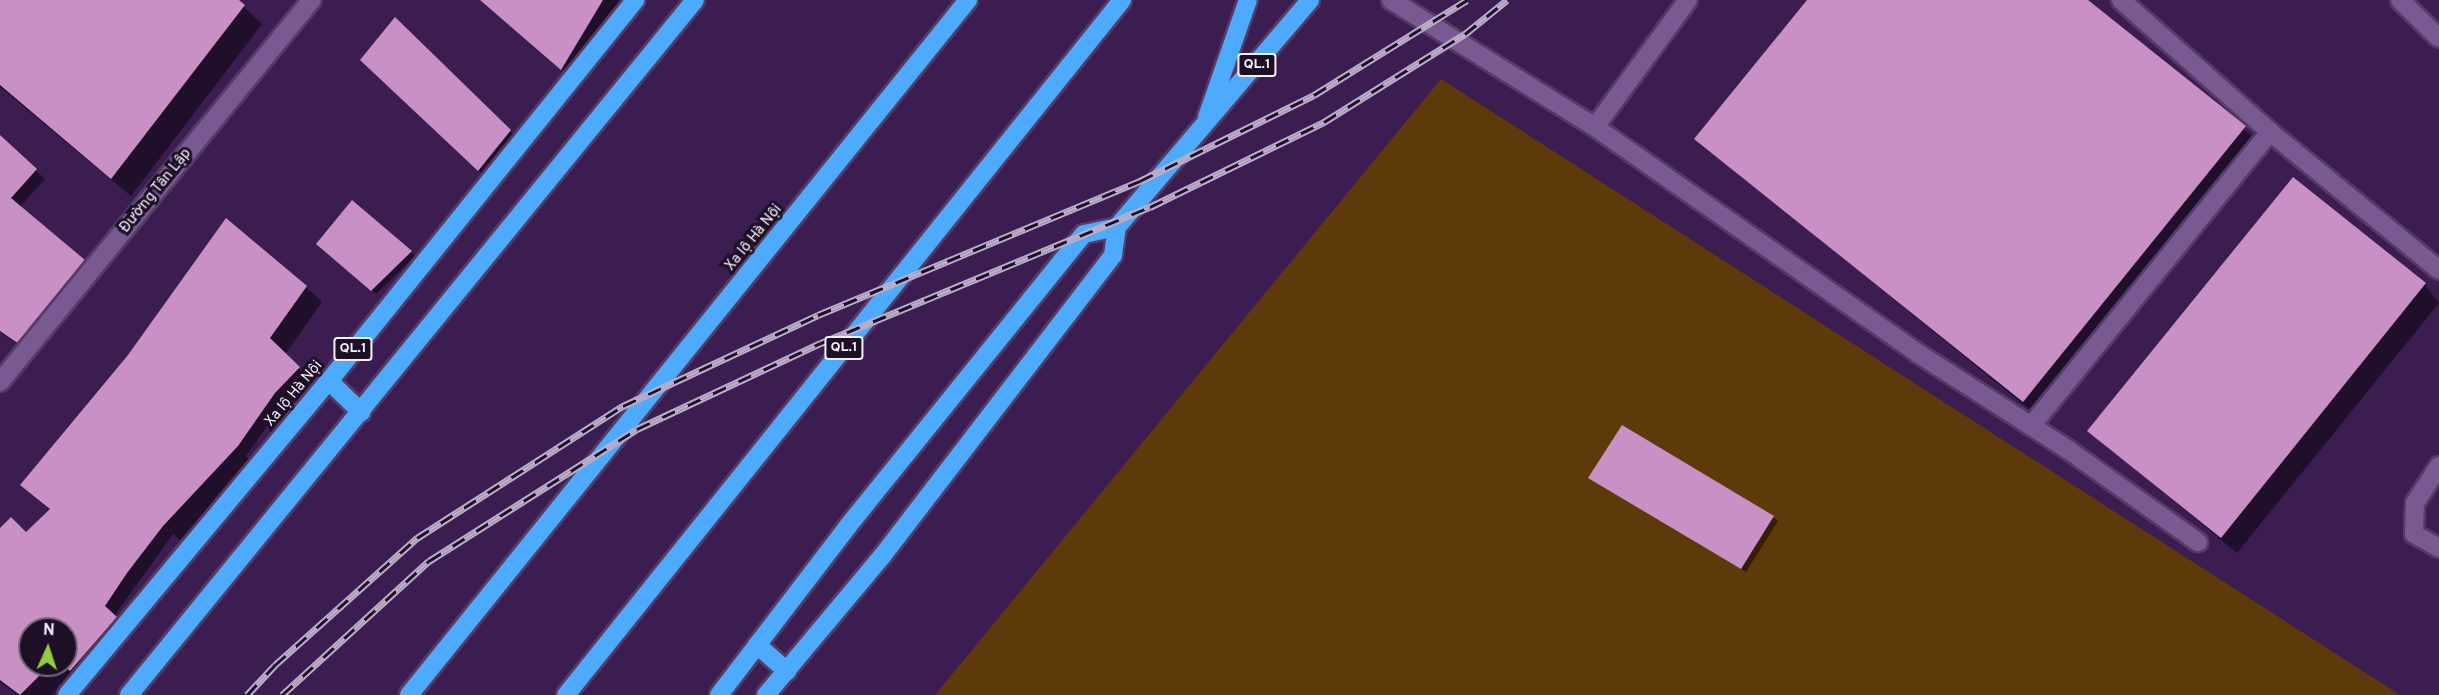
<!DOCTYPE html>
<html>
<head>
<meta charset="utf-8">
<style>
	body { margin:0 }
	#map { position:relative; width:2439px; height:695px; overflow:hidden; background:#3b1d51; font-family:Overpass,sans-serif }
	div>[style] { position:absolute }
	.green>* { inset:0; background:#5e3a0a }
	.shadow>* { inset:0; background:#0007 }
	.building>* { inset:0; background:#c990c5 }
	.roads { filter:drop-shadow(2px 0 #553b66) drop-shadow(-2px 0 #553b66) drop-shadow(0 2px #553b66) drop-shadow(0 -2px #553b66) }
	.minor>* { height:18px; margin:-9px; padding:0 9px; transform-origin:9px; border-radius:9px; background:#785992 }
	.highway>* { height:18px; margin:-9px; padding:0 9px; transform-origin:9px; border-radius:9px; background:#4daafd }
	.rail>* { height:7px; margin-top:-3.5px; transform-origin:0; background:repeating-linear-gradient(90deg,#1c0f26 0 14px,#bbadc7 0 28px); box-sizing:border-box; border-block:2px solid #bbadc7 }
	span { translate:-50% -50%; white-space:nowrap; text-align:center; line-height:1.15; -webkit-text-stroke:6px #1c0f26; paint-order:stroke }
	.shield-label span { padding:2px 4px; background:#1c0f26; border:2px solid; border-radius:4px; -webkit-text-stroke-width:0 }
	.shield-label { font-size:14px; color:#f5effc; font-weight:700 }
	.street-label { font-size:15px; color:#f5effc }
	.north { position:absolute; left:18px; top:617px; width:60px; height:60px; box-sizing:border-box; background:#1c0f26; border:2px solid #73697c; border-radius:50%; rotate:3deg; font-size:16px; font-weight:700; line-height:24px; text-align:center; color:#f5effc }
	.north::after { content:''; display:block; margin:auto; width:21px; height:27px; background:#95cc3b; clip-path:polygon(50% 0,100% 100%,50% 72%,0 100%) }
</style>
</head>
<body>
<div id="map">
	<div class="green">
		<div style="clip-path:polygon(1441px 79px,2400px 695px,935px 695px)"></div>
	</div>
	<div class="shadow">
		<div style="clip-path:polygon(0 0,236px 0,262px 24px,131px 196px,0 87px)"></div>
		<div style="clip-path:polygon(480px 0,621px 0,571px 77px)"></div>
		<div style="clip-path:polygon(1809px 0,2086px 0,2260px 143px,2039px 417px,1696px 139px)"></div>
		<div style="clip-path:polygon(396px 19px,526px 147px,494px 185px,378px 76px)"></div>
		<div style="clip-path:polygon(0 137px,45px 179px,20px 207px,93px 271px,28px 352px,0 332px)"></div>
		<div style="clip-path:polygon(2293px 179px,2425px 285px,2439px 303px,2237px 553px,2089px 431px)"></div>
		<div style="clip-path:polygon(323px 248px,411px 252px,415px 256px,376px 294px)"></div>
		<div style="clip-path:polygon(evenodd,306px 287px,322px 302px,286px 353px,278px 347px,307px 377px,284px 402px,246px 456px,253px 463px,180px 540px,173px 534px,114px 616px,131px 634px,87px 685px,72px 673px,52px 695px,17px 695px,0 682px,0 531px,26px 534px,51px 510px,22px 485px,306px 287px,30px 629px,66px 629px,66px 665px,30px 665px,30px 629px)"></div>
		<div style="clip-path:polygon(1590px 478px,1773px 517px,1778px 521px,1746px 572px)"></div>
	</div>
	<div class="building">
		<div style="clip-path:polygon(0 0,239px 0,245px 5px,111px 179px,0 85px)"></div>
		<div style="clip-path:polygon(480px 0,603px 0,561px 70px)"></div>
		<div style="clip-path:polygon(1807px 0,2088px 0,2246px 126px,2023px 402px,1694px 139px)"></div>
		<div style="clip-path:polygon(395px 17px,511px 130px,478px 171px,360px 60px)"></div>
		<div style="clip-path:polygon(0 135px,37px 169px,11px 198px,85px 260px,19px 344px,0 331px)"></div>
		<div style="clip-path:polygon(2293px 177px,2426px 283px,2221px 538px,2087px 431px)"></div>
		<div style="clip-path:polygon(352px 200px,412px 251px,371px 291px,316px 244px)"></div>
		<div style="clip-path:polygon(226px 218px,307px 286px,270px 338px,300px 367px,275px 393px,238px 446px,163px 526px,127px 573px,105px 606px,117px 617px,70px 671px,64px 665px,66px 629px,30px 629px,30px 665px,50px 665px,20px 695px,0 680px,0 528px,11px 517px,26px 532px,50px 509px,20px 485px,128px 355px)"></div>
		<div style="clip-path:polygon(1622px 425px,1774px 516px,1741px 569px,1588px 478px)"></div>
	</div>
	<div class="roads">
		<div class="minor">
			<div style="left:1391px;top:0;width:240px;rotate:31.9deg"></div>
			<div style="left:1595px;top:127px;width:396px;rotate:35deg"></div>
			<div style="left:1919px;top:354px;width:176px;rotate:32.7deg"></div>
			<div style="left:2067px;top:449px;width:161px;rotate:35.4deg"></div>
			<div style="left:2121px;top:0;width:199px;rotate:41.5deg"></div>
			<div style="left:2270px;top:132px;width:218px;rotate:39.2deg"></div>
			<div style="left:2400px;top:0;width:54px;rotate:44.3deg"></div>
			<div style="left:1595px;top:127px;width:157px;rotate:-53.8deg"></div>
			<div style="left:0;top:382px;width:493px;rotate:-50.8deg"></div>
			<div style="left:2031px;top:426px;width:379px;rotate:-50.9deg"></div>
			<div style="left:2439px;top:466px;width:44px;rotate:123deg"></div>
			<div style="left:2415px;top:503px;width:31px;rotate:92deg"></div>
			<div style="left:2414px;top:534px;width:29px;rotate:29deg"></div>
		</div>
		<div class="highway">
			<div style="left:1207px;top:117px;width:124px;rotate:-70.7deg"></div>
			<div style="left:329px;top:381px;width:45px;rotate:44.1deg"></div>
			<div style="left:757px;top:645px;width:40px;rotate:41deg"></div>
			<div style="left:67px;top:695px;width:409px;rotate:-50.2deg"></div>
			<div style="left:329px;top:381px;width:489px;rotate:-51.2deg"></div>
			<div style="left:129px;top:695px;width:896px;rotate:-50.84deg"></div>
			<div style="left:409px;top:695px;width:892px;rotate:-51.19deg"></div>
			<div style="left:566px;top:695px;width:890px;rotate:-51.34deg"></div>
			<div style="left:719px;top:695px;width:213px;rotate:-52.6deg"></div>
			<div style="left:848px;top:526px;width:375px;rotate:-51.1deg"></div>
			<div style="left:1084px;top:234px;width:34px;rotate:-12deg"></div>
			<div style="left:766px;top:695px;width:182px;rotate:-50.1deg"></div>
			<div style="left:883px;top:555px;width:378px;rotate:-52.5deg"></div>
			<div style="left:1113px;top:255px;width:28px;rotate:-82deg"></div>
			<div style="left:1117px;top:227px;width:298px;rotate:-49.6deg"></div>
		</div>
	</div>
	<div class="rail">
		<div style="left:247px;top:695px;width:41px;rotate:-47deg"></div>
		<div style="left:275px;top:665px;width:191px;rotate:-41.8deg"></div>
		<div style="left:417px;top:538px;width:245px;rotate:-32.7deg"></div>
		<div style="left:623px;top:406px;width:215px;rotate:-25deg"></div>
		<div style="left:818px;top:315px;width:349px;rotate:-22.6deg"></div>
		<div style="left:1140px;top:181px;width:194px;rotate:-26.3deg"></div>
		<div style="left:1314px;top:95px;width:180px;rotate:-31.8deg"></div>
		<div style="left:282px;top:695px;width:199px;rotate:-42.4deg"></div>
		<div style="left:429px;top:561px;width:246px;rotate:-32.4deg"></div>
		<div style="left:637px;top:429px;width:203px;rotate:-25.1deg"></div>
		<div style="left:821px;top:343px;width:356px;rotate:-22.5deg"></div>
		<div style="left:1150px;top:207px;width:194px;rotate:-26deg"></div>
		<div style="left:1324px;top:122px;width:166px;rotate:-32deg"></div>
		<div style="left:1465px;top:34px;width:54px;rotate:-39deg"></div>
	</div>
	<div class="shield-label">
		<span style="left:1257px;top:65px">QL.1</span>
		<span style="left:844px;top:348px">QL.1</span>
		<span style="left:353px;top:349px">QL.1</span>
	</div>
	<div class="street-label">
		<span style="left:156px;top:191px;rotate:-51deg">Đường Tân Lập</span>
		<span style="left:754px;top:238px;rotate:-51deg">Xa lộ Hà Nội</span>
		<span style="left:294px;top:394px;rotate:-50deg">Xa lộ Hà Nội</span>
	</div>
	<div class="north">N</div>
</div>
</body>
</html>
